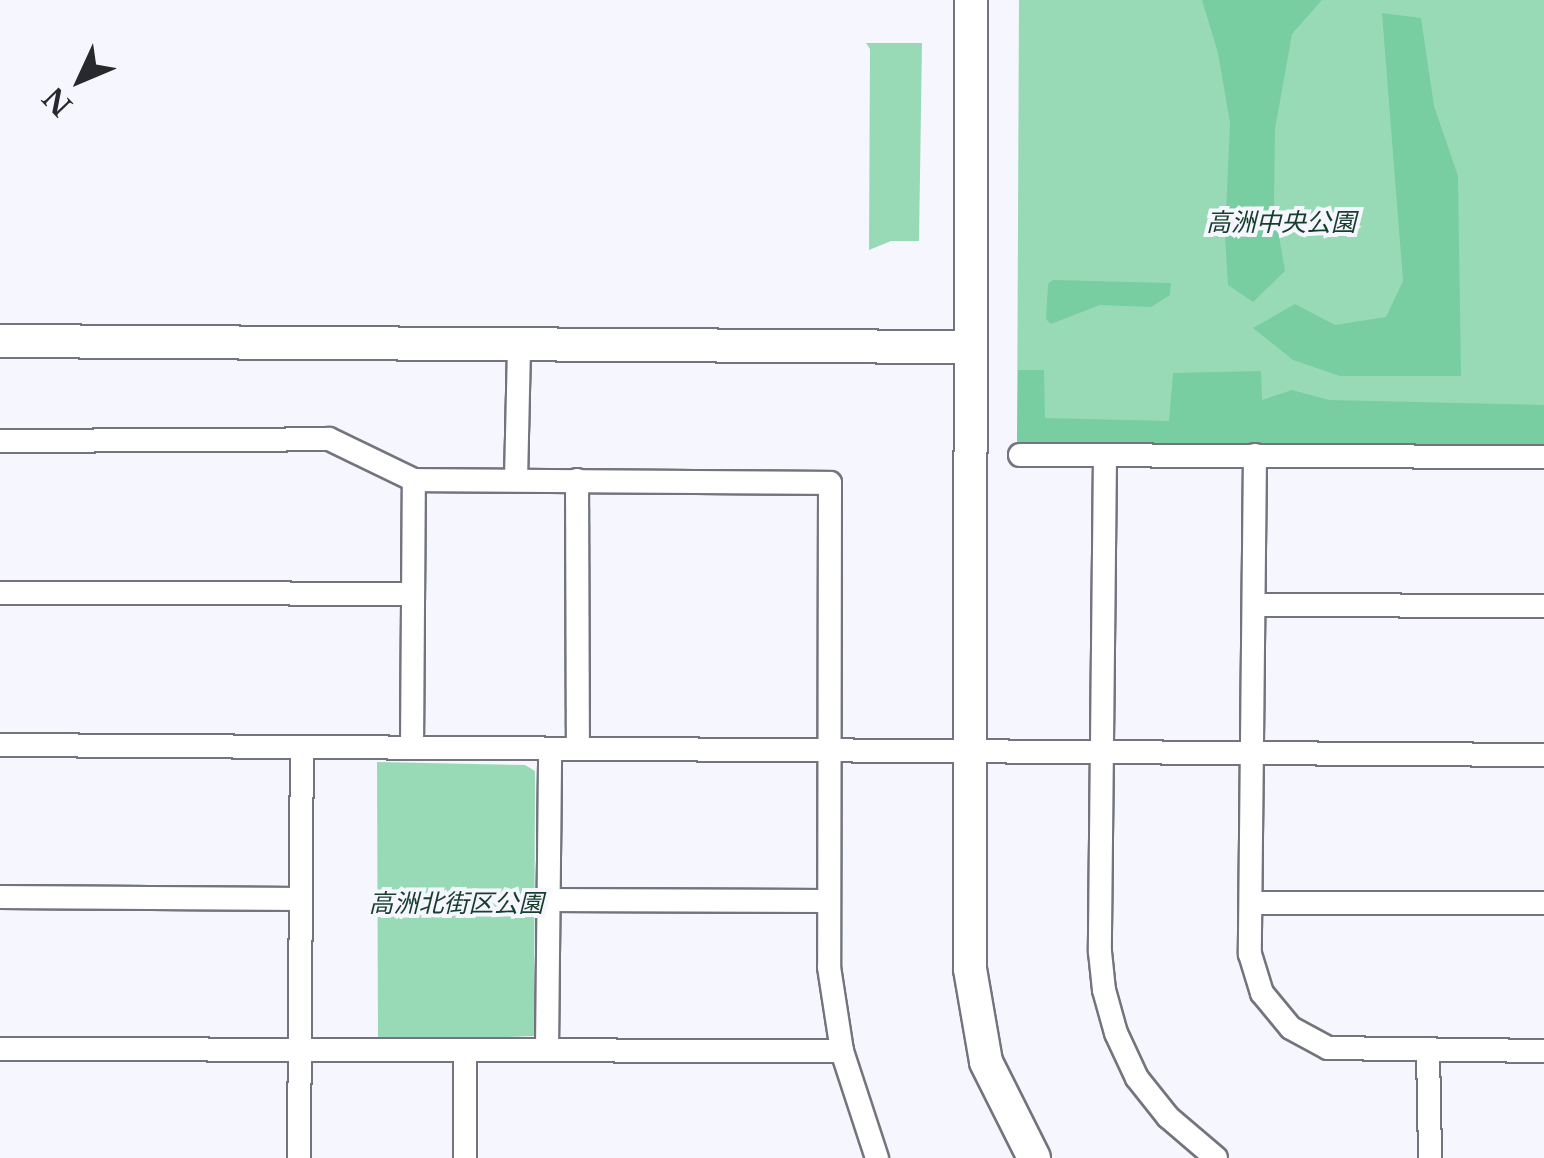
<!DOCTYPE html>
<html>
<head>
<meta charset="utf-8">
<style>
	body { margin:0 }
	#map { position:relative; width:1544px; height:1158px; overflow:hidden; background:#f5f6fe; font-family:"Libre Baskerville","Noto Sans JP",serif }
	div>[style] { position:absolute }
	.green>* { inset:0; background:#99dab6 }
	.forest>* { inset:0; background:#78cea1 }
	.roads { filter:drop-shadow(2px 0 #73747d) drop-shadow(-2px 0 #73747d) drop-shadow(0 2px #73747d) drop-shadow(0 -2px #73747d) }
	.street>* { height:22px; margin:-11px; padding:0 11px; transform-origin:11px; border-radius:11px; background:#fff }
	.secondary>* { height:32px; margin:-16px; padding:0 16px; transform-origin:16px; border-radius:16px; background:#fff }
	span { translate:-50% -50%; white-space:nowrap; text-align:center; line-height:1.15; -webkit-text-stroke:8px #f5f6fe; paint-order:stroke }
	.park-label { font-size:25px; color:#173d2b; font-style:italic }
	.north { position:absolute; left:30px; top:30px; width:100px; height:100px; -webkit-text-stroke:8px #f5f6fe; paint-order:stroke; rotate:226deg; font-size:28px; font-weight:700; line-height:40px; text-align:center; color:#28292d }
	.north::after { content:''; display:block; margin:auto; width:35px; height:45px; background:#28292d; clip-path:polygon(50% 0,100% 100%,50% 72%,0 100%) }
</style>
</head>
<body>
<div id="map">
	<div class="green">
		<div style="clip-path:polygon(1019px 0,1544px 0,1544px 447px,1017px 444px)"></div>
		<div style="clip-path:polygon(866px 43px,922px 43px,919px 241px,891px 241px,869px 250px,870px 49px)"></div>
		<div style="clip-path:polygon(377px 762px,525px 765px,535px 771px,534px 1036px,378px 1042px)"></div>
	</div>
	<div class="forest">
		<div style="clip-path:polygon(1202px 0,1322px 0,1292px 34px,1275px 129px,1274px 206px,1285px 271px,1253px 302px,1228px 285px,1225px 236px,1230px 123px,1218px 53px)"></div>
		<div style="clip-path:polygon(1382px 13px,1421px 18px,1434px 106px,1458px 176px,1461px 376px,1340px 376px,1293px 360px,1253px 328px,1295px 304px,1335px 325px,1386px 317px,1403px 281px)"></div>
		<div style="clip-path:polygon(1053px 280px,1171px 283px,1170px 295px,1151px 307px,1100px 305px,1051px 324px,1046px 319px,1048px 284px)"></div>
		<div style="clip-path:polygon(1018px 370px,1044px 370px,1045px 418px,1169px 421px,1173px 373px,1261px 371px,1262px 400px,1292px 390px,1329px 400px,1544px 405px,1544px 447px,1017px 444px)"></div>
	</div>
	<div class="roads">
		<div class="street">
			<div style="left:0;top:441px;width:329px;rotate:-0.3deg"></div>
			<div style="left:329px;top:439px;width:94px;rotate:25.8deg"></div>
			<div style="left:414px;top:480px;width:416px;rotate:0.4deg"></div>
			<div style="left:830px;top:483px;width:484px;rotate:90.1deg"></div>
			<div style="left:829px;top:967px;width:85px;rotate:81.2deg"></div>
			<div style="left:842px;top:1051px;width:113px;rotate:71.9deg"></div>
			<div style="left:1020px;top:455px;width:524px;rotate:0.22deg"></div>
			<div style="left:1255px;top:455px;width:499px;rotate:90.6deg"></div>
			<div style="left:1250px;top:954px;width:41px;rotate:72.9deg"></div>
			<div style="left:1262px;top:993px;width:45px;rotate:50.4deg"></div>
			<div style="left:1291px;top:1028px;width:42px;rotate:28.4deg"></div>
			<div style="left:1328px;top:1048px;width:216px;rotate:0.8deg"></div>
			<div style="left:1105px;top:456px;width:496px;rotate:90.6deg"></div>
			<div style="left:1100px;top:952px;width:38px;rotate:84deg"></div>
			<div style="left:1104px;top:990px;width:45px;rotate:74.4deg"></div>
			<div style="left:1116px;top:1033px;width:50px;rotate:65deg"></div>
			<div style="left:1137px;top:1078px;width:50px;rotate:51.5deg"></div>
			<div style="left:1168px;top:1117px;width:63px;rotate:40.5deg"></div>
			<div style="left:516px;top:480px;width:137px;rotate:-88.7deg"></div>
			<div style="left:577px;top:480px;width:268px;rotate:89.8deg"></div>
			<div style="left:0;top:593px;width:412px;rotate:0.1deg"></div>
			<div style="left:1254px;top:605px;width:290px;rotate:0.2deg"></div>
			<div style="left:0;top:745px;width:1544px;rotate:0.37deg"></div>
			<div style="left:412px;top:748px;width:268px;rotate:-89.6deg"></div>
			<div style="left:0;top:897px;width:301px;rotate:0.4deg"></div>
			<div style="left:548px;top:900px;width:279px;rotate:0.2deg"></div>
			<div style="left:1252px;top:903px;width:292px"></div>
			<div style="left:0;top:1049px;width:842px;rotate:0.14deg"></div>
			<div style="left:547px;top:1050px;width:301px;rotate:-89.4deg"></div>
			<div style="left:1428px;top:1051px;width:107px;rotate:88.9deg"></div>
			<div style="left:299px;top:1158px;width:411px;rotate:-89.6deg"></div>
			<div style="left:465px;top:1158px;width:108px;rotate:-90deg"></div>
		</div>
		<div class="secondary">
			<div style="left:971px;top:0;width:969px;rotate:90.06deg"></div>
			<div style="left:970px;top:969px;width:94px;rotate:80.2deg"></div>
			<div style="left:986px;top:1062px;width:107px;rotate:63.4deg"></div>
			<div style="left:0;top:341px;width:968px;rotate:0.36deg"></div>
		</div>
	</div>
	<div class="park-label">
		<span style="left:1281px;top:223px">高洲中央公園</span>
		<span style="left:456px;top:904px">高洲北街区公園</span>
	</div>
	<div class="north">N</div>
</div>
</body>
</html>
